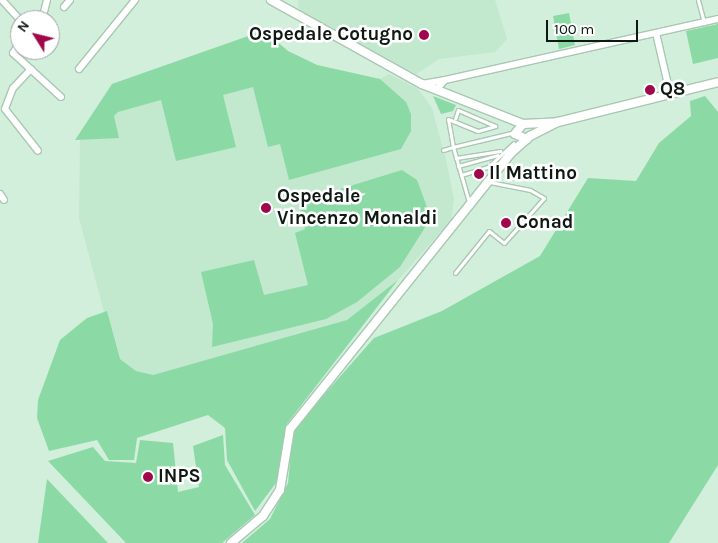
<!DOCTYPE html>
<html>
<head>
<meta charset="utf-8">
<style>
	body { margin:0 }
	#map { position:relative; width:718px; height:543px; overflow:hidden; background:#d1efda; font-family:Karla,sans-serif }
	div>[style] { position:absolute }
	.built>* { inset:0; background:#c2e8ce }
	.green>* { inset:0; background:#8bdaa6 }
	.roads { filter:drop-shadow(1px 0 #aac7b3) drop-shadow(-1px 0 #aac7b3) drop-shadow(0 1px #aac7b3) drop-shadow(0 -1px #aac7b3) }
	.service>* { height:3px; margin:-1.5px; padding:0 1.5px; transform-origin:1.5px; border-radius:1.5px; background:#fff }
	.minor>* { height:6px; margin:-3px; padding:0 3px; transform-origin:3px; border-radius:3px; background:#fff }
	.tertiary>* { height:8px; margin:-4px; padding:0 4px; transform-origin:4px; border-radius:4px; background:#fff }
	.dots>* { width:14px; height:14px; translate:-50% -50%; box-sizing:border-box; border:2px solid #fff; border-radius:50% }
	span { translate:-50% -50%; white-space:nowrap; text-align:center; line-height:1.15; -webkit-text-stroke:5px #fff; paint-order:stroke }
	.poi-label { font-size:19px; color:#0e1912; font-weight:700 }
	.right { translate:-100% -50%; text-align:right }
	.left { translate:0 -50%; text-align:left }
	.north { position:absolute; left:10px; top:10px; width:50px; height:50px; box-sizing:border-box; background:#fff; border:1px solid #9fa3a0; border-radius:50%; rotate:306deg; font-size:14px; font-weight:700; line-height:20px; text-align:center; color:#0e1912 }
	.north::after { content:''; display:block; margin:auto; width:18px; height:22px; background:#a1084b; clip-path:polygon(50% 0,100% 100%,50% 72%,0 100%) }
	.scale { position:absolute; left:546px; top:20px; width:92px; height:22px; box-sizing:border-box; border:2px solid #0e1912; border-top:0; padding-left:6px; font-size:15px; line-height:18px; white-space:nowrap; color:#0e1912; -webkit-text-stroke:4px #fff; paint-order:stroke }
</style>
</head>
<body>
<div id="map">
	<div class="built">
		<div style="clip-path:polygon(298px 0,495px 0,507px 39px,495px 52px,439px 59px,416px 74px,299px 12px)"></div>
		<div style="clip-path:polygon(254px 34px,268px 34px,288px 51px,317px 65px,380px 79px,389px 74px,418px 89px,432px 108px,446px 160px,454px 199px,451px 220px,398px 280px,347px 320px,153px 375px,136px 371px,120px 359px,111px 338px,79px 218px,80px 141px,112px 84px)"></div>
	</div>
	<div class="green">
		<div style="clip-path:polygon(569px 13px,575px 45px,559px 49px,553px 16px)"></div>
		<div style="clip-path:polygon(718px 24px,718px 58px,693px 64px,686px 31px)"></div>
		<div style="clip-path:polygon(254px 34px,268px 34px,288px 51px,317px 65px,380px 79px,406px 102px,411px 114px,411px 131px,401px 149px,289px 180px,280px 144px,268px 147px,253px 87px,223px 95px,236px 147px,176px 161px,161px 100px,118px 112px,114px 116px,119px 138px,75px 140px,112px 84px)"></div>
		<div style="clip-path:polygon(433px 96px,456px 105px,453px 111px,441px 114px)"></div>
		<div style="clip-path:polygon(705px 96px,718px 112px,718px 465px,669px 543px,242px 543px,270px 519px,288px 483px,293px 430px,374px 338px,442px 311px,540px 256px,588px 178px,636px 181px,659px 143px,691px 116px,690px 101px)"></div>
		<div style="clip-path:polygon(402px 170px,417px 180px,431px 218px,400px 267px,357px 302px,326px 319px,212px 347px,213px 324px,201px 272px,254px 260px,264px 295px,308px 285px,295px 233px,305px 229px,298px 202px)"></div>
		<div style="clip-path:polygon(398px 280px,286px 425px,279px 479px,255px 511px,227px 460px,225px 428px,208px 415px,137px 438px,134px 460px,109px 460px,97px 440px,49px 451px,37px 418px,38px 400px,60px 340px,87px 318px,107px 311px,120px 359px,136px 371px,153px 375px,347px 320px)"></div>
		<div style="clip-path:polygon(223px 435px,225px 465px,255px 515px,222px 543px,126px 543px,48px 461px,93px 447px,105px 461px,136px 463px,140px 440px,173px 443px,178px 492px,199px 487px,193px 446px)"></div>
		<div style="clip-path:polygon(47px 479px,108px 543px,38px 543px)"></div>
	</div>
	<div class="roads">
		<div class="service">
			<div style="left:698px;top:0;width:24px;rotate:75deg"></div>
			<div style="left:443px;top:150px;width:10px;rotate:-17deg"></div>
			<div style="left:453px;top:147px;width:28px;rotate:-100deg"></div>
			<div style="left:448px;top:119px;width:32px;rotate:22deg"></div>
			<div style="left:478px;top:131px;width:18px;rotate:-16deg"></div>
			<div style="left:495px;top:126px;width:40px;rotate:-156.6deg"></div>
			<div style="left:458px;top:110px;width:9px;rotate:108deg"></div>
			<div style="left:456px;top:158px;width:45px;rotate:-9deg"></div>
			<div style="left:458px;top:166px;width:41px;rotate:-15.4deg"></div>
			<div style="left:461px;top:175px;width:28px;rotate:-17deg"></div>
			<div style="left:488px;top:167px;width:35px;rotate:-43deg"></div>
			<div style="left:469px;top:202px;width:57px;rotate:-106.2deg"></div>
			<div style="left:453px;top:147px;width:64px;rotate:-13.6deg"></div>
			<div style="left:455px;top:273px;width:54px;rotate:-51deg"></div>
			<div style="left:489px;top:231px;width:19px;rotate:39deg"></div>
			<div style="left:504px;top:243px;width:60px;rotate:-48.4deg"></div>
			<div style="left:544px;top:198px;width:16px;rotate:-150deg"></div>
			<div style="left:530px;top:190px;width:41px;rotate:-168.7deg"></div>
		</div>
		<div class="minor">
			<div style="left:2px;top:0;width:27px;rotate:48deg"></div>
			<div style="left:64px;top:7px;width:9px;rotate:-49deg"></div>
			<div style="left:42px;top:20px;width:21px;rotate:-76deg"></div>
			<div style="left:656px;top:33px;width:62px;rotate:76.9deg"></div>
			<div style="left:20px;top:42px;width:13px;rotate:122deg"></div>
			<div style="left:13px;top:53px;width:65px;rotate:42.5deg"></div>
			<div style="left:31px;top:69px;width:26px;rotate:133deg"></div>
			<div style="left:13px;top:88px;width:22px;rotate:111deg"></div>
			<div style="left:5px;top:109px;width:53px;rotate:51.8deg"></div>
			<div style="left:79px;top:69px;width:89px;rotate:-50.9deg"></div>
			<div style="left:422px;top:84px;width:22px;rotate:-10deg"></div>
			<div style="left:436px;top:90px;width:13px;rotate:-48deg"></div>
			<div style="left:445px;top:80px;width:280px;rotate:-12.6deg"></div>
			<div style="left:0;top:194px;width:7px;rotate:56deg"></div>
		</div>
		<div class="tertiary">
			<div style="left:271px;top:0;width:173px;rotate:29.1deg"></div>
			<div style="left:422px;top:84px;width:109px;rotate:21.6deg"></div>
			<div style="left:523px;top:124px;width:35px;rotate:-3deg"></div>
			<div style="left:558px;top:122px;width:165px;rotate:-14deg"></div>
			<div style="left:523px;top:124px;width:13px;rotate:129deg"></div>
			<div style="left:515px;top:134px;width:13px;rotate:23deg"></div>
			<div style="left:231px;top:543px;width:42px;rotate:-40.2deg"></div>
			<div style="left:263px;top:516px;width:31px;rotate:-57deg"></div>
			<div style="left:280px;top:490px;width:62px;rotate:-80.7deg"></div>
			<div style="left:290px;top:429px;width:352px;rotate:-51.3deg"></div>
			<div style="left:510px;top:154px;width:27px;rotate:-42deg"></div>
			<div style="left:530px;top:136px;width:31px;rotate:-27deg"></div>
		</div>
	</div>
	<div class="dots">
		<div style="left:424px;top:35px;background:#a1084b"></div>
		<div style="left:650px;top:90px;background:#a1084b"></div>
		<div style="left:479px;top:174px;background:#a1084b"></div>
		<div style="left:266px;top:208px;background:#a1084b"></div>
		<div style="left:506px;top:223px;background:#a1084b"></div>
		<div style="left:148px;top:477px;background:#a1084b"></div>
	</div>
	<div class="poi-label">
		<span class="right" style="left:413px;top:35px">Ospedale Cotugno</span>
		<span class="left" style="left:660px;top:90px">Q8</span>
		<span class="left" style="left:489px;top:174px">Il Mattino</span>
		<span class="left" style="left:277px;top:208px">Ospedale<br>Vincenzo Monaldi</span>
		<span class="left" style="left:516px;top:223px">Conad</span>
		<span class="left" style="left:158px;top:477px">INPS</span>
	</div>
	<div class="north">N</div>
	<div class="scale">100 m</div>
</div>
</body>
</html>
